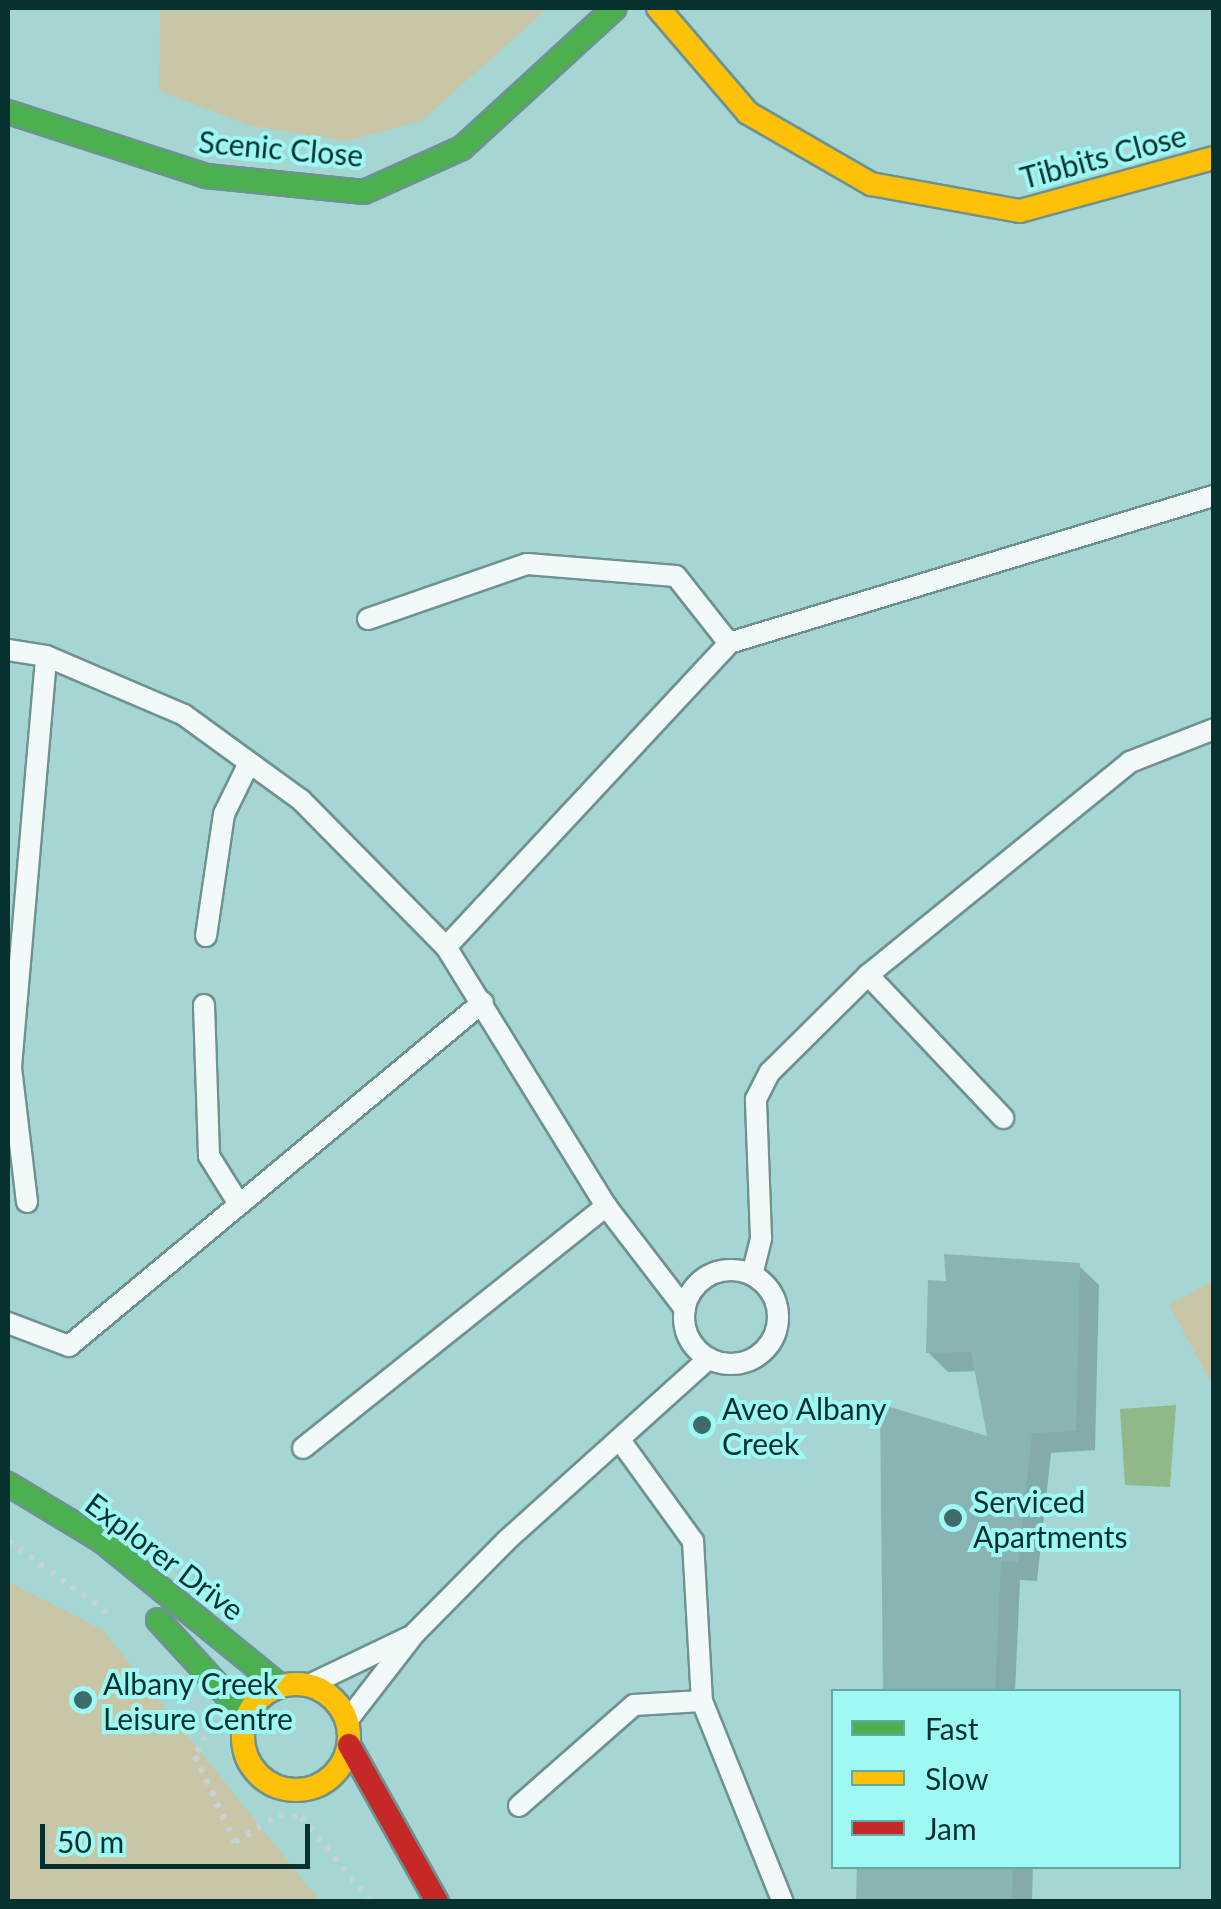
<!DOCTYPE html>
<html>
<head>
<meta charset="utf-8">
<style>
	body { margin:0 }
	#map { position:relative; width:1221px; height:1909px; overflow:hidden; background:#a5d6d4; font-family:Lato,sans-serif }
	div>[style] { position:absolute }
	.green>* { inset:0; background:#c9c6a7 }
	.water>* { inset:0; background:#91b888 }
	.shadow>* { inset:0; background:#0003 }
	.building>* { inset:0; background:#8ab4b3 }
	.path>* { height:6px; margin-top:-3px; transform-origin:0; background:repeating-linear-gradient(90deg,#c4d3d3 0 5px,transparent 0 13px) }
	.roads { filter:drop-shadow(2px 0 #6e9290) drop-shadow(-2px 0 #6e9290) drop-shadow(0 2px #6e9290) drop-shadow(0 -2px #6e9290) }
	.lane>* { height:20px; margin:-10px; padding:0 10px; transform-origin:10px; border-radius:10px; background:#f2f9f9 }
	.lane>.ring { margin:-10px; padding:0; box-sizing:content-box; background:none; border:20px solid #f2f9f9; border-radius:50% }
	.fast>* { height:22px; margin:-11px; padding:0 11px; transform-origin:11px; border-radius:11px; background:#4caf50 }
	.slow>* { height:22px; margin:-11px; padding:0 11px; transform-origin:11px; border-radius:11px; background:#ffc107 }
	.slow>.ring { margin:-11px; padding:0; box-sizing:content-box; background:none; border:22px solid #ffc107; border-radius:50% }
	.jam>* { height:22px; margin:-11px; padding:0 11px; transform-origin:11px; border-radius:11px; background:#c62828 }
	.dots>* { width:28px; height:28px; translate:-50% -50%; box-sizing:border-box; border:5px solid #9ef9f4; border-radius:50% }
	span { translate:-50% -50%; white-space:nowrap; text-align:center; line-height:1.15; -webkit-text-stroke:8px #9ef9f4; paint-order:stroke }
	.street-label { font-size:30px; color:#07312f }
	.poi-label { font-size:30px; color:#07312f }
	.left { translate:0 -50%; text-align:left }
	.frame { position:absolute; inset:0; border:10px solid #07312f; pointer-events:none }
	.legend { position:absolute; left:831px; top:1689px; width:350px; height:180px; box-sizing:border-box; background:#9ef9f4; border:2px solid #62a9a5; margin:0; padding:12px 18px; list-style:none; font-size:30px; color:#07312f }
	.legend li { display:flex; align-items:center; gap:20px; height:50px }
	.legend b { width:50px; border:2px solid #62a9a5 }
	.scale { position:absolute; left:40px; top:1824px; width:270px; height:45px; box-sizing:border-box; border:5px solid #07312f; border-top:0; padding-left:12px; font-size:30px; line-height:35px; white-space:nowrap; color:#07312f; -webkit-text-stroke:8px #9ef9f4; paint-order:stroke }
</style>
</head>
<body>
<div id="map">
	<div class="green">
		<div style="clip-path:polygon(160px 8px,548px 8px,423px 120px,347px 141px,252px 126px,159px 91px)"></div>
		<div style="clip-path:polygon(1213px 1281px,1213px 1386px,1169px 1305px)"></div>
		<div style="clip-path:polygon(8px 1582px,103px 1630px,320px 1901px,8px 1901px)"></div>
	</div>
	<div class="water">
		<div style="clip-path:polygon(1176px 1405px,1170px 1487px,1125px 1485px,1120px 1409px)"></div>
	</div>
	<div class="shadow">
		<div style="clip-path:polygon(1078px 1265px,1099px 1285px,1095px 1450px,1051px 1453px,1037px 1581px,1020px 1580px,1015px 1692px,884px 1692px,990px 1439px,978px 1371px,948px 1372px,928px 1352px,948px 1284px)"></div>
		<div style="clip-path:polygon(859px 1866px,1033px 1866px,1032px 1902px,858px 1902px)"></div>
	</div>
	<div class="building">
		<div style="clip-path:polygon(944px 1254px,1080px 1263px,1076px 1431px,1032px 1433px,1018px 1562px,1001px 1561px,995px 1692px,883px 1692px,880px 1404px,987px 1436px,971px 1352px,926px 1353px,928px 1280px,946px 1281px)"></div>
		<div style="clip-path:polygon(857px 1866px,1013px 1866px,1012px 1902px,856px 1902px)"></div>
	</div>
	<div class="path">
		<div style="left:8px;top:1541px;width:130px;rotate:35.6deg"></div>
		<div style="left:205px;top:1736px;width:22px;rotate:117deg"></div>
		<div style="left:195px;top:1756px;width:95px;rotate:65.1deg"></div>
		<div style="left:235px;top:1842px;width:52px;rotate:-31.5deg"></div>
		<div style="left:279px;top:1815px;width:22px;rotate:5deg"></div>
		<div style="left:301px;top:1817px;width:110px;rotate:50.5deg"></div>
	</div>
	<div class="roads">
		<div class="lane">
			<div style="left:368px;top:619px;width:168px;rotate:-19.1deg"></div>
			<div style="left:527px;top:564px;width:149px;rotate:4.6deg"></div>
			<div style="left:676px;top:576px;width:85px;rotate:51.7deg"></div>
			<div style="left:8px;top:650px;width:38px;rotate:9deg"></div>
			<div style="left:46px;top:656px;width:150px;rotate:23.1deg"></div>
			<div style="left:184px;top:715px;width:145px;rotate:36deg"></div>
			<div style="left:301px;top:800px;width:206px;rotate:45.4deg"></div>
			<div style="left:206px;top:936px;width:123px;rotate:-81.6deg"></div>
			<div style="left:224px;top:814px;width:57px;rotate:-63.9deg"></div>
			<div style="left:868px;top:975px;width:197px;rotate:46.6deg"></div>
			<div style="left:204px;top:1005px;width:151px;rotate:88.1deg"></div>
			<div style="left:209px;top:1156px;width:57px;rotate:58deg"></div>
			<div style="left:27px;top:1202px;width:136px;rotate:-96.8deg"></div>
			<div style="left:11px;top:1067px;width:412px;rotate:-85.1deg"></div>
			<div class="ring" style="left:684px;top:1270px;width:74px;height:74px"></div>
			<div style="left:752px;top:1275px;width:38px;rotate:-76deg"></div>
			<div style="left:761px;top:1238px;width:139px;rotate:-92.1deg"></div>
			<div style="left:756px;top:1099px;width:30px;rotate:-63deg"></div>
			<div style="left:770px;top:1072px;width:138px;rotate:-44.7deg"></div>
			<div style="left:868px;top:975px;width:338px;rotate:-39.1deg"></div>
			<div style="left:1130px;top:762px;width:90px;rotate:-21.4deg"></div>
			<div style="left:685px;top:1309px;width:130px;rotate:-127.5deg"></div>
			<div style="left:606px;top:1206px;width:304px;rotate:-121.7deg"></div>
			<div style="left:446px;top:947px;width:415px;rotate:-47deg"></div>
			<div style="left:729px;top:643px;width:506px;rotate:-16.89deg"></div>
			<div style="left:8px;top:1323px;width:65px;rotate:20.7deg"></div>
			<div style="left:69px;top:1346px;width:538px;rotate:-39.72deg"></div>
			<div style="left:622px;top:1443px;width:121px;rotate:54.1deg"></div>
			<div style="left:693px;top:1541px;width:160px;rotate:86.8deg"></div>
			<div style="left:702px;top:1701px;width:217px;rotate:68.1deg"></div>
			<div style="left:303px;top:1448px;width:388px;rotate:-38.6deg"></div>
			<div style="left:309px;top:1685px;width:111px;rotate:-25.6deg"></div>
			<div style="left:347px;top:1721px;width:111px;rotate:-52.3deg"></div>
			<div style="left:415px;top:1633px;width:129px;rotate:-45.3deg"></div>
			<div style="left:506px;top:1541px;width:273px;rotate:-42deg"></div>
			<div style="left:519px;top:1806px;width:153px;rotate:-41.3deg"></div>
			<div style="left:634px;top:1705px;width:68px;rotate:-3.4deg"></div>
		</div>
		<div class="fast">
			<div style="left:8px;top:112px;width:208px;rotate:17.9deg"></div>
			<div style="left:206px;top:176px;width:159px;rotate:5.8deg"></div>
			<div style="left:364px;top:192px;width:107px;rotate:-24.2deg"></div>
			<div style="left:462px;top:148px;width:207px;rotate:-42.5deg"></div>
			<div style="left:8px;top:1484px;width:109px;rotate:31.1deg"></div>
			<div style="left:101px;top:1540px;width:231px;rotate:39.2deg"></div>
			<div style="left:158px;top:1620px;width:132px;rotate:47.5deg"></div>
		</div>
		<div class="slow">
			<div style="left:658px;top:8px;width:138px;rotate:49.4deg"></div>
			<div style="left:748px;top:113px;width:142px;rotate:30deg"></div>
			<div style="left:871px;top:184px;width:151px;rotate:10.3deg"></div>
			<div style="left:1020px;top:211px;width:201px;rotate:-15.3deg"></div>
			<div class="ring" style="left:243px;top:1684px;width:84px;height:84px"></div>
		</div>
		<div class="jam">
			<div style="left:349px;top:1745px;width:180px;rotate:60.7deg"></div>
		</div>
	</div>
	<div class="dots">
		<div style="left:702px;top:1425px;background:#3e6b69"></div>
		<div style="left:953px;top:1518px;background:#3e6b69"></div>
		<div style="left:83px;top:1700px;background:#3e6b69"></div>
	</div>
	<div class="street-label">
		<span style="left:281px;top:148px;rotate:5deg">Scenic Close</span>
		<span style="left:1103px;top:156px;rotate:-15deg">Tibbits Close</span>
		<span style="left:165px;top:1556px;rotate:37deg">Explorer Drive</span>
	</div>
	<div class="poi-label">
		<span class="left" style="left:722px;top:1425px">Aveo Albany<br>Creek</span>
		<span class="left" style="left:973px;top:1518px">Serviced<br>Apartments</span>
		<span class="left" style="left:103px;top:1700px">Albany Creek<br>Leisure Centre</span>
	</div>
	<div class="frame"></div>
	<ul class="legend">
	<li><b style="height:12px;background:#4caf50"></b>Fast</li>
	<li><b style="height:12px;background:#ffc107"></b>Slow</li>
	<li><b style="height:12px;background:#c62828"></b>Jam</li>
	</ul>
	<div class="scale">50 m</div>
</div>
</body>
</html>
